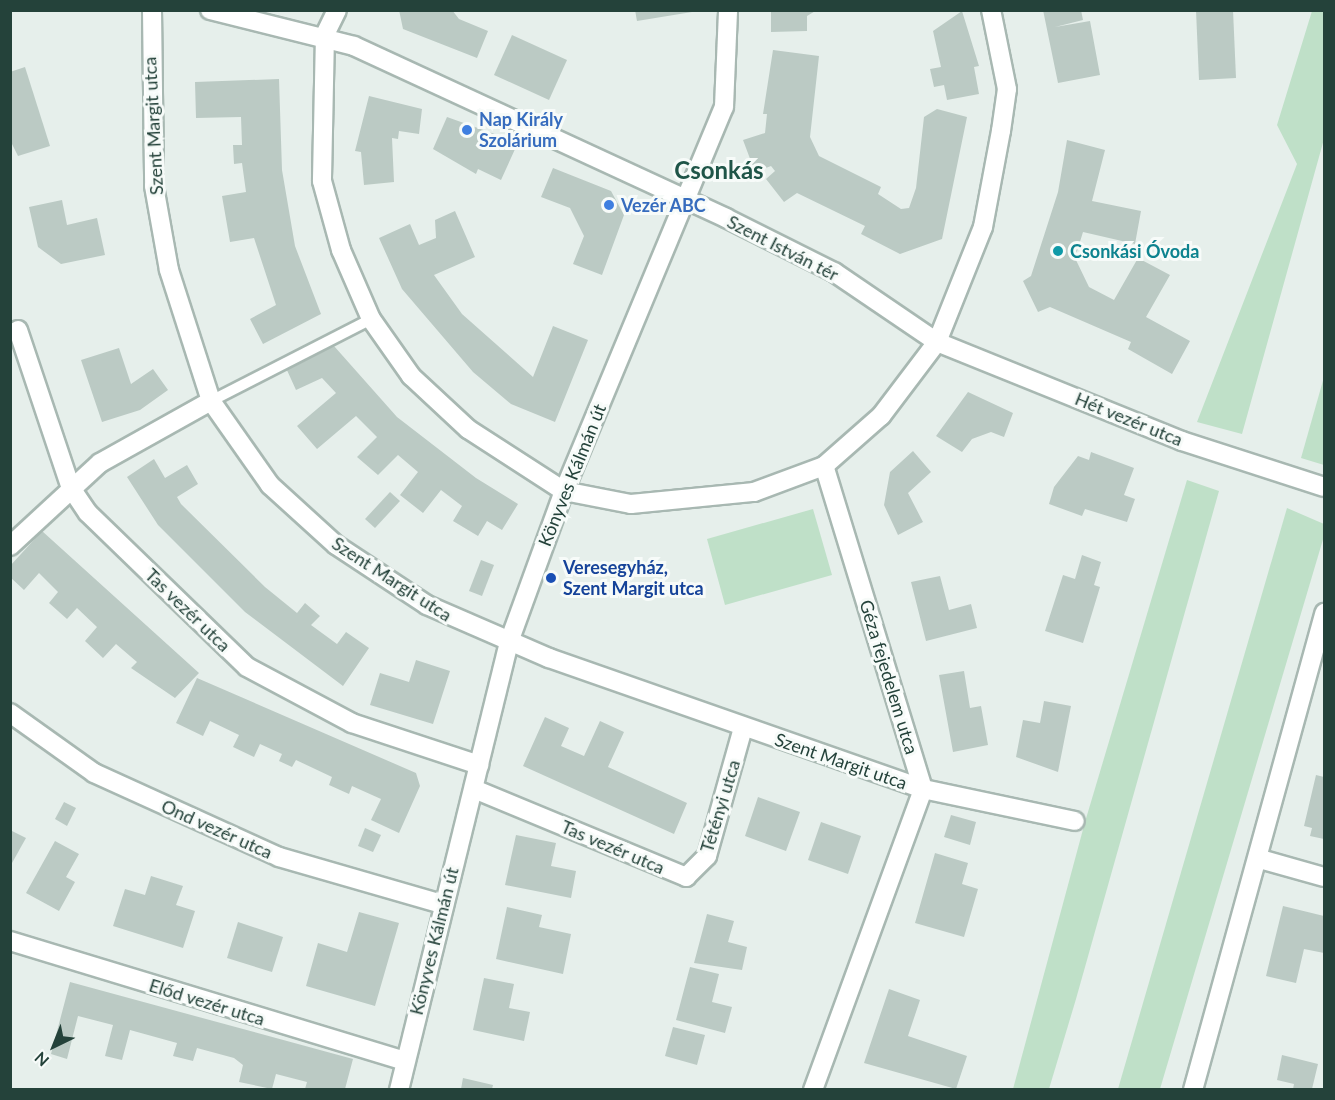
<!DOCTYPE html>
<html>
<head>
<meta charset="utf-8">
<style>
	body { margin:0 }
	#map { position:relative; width:1335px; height:1100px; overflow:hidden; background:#e6efeb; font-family:Lato,sans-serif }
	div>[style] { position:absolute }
	.green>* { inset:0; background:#bfe0c8 }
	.building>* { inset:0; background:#bbcac4 }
	.roads { filter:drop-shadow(2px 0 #a8b8b2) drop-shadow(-2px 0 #a8b8b2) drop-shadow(0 2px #a8b8b2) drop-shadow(0 -2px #a8b8b2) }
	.lane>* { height:10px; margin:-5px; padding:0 5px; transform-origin:5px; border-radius:5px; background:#fff }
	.street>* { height:18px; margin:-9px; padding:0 9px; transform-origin:9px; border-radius:9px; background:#fff }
	.dots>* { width:16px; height:16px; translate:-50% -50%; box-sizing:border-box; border:3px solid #f7fbf9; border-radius:50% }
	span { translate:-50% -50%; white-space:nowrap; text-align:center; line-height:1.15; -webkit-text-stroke:6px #f7fbf9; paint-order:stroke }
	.shop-label { font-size:18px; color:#366cbe; font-weight:700 }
	.left { translate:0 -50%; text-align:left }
	.street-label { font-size:18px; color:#24423a }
	.culture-label { font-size:18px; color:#0d838f; font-weight:700 }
	.transit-label { font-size:18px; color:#164399; font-weight:700 }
	.district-label { font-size:24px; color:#1f5548; font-weight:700 }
	.frame { position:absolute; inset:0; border:12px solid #24423a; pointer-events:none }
	.north { position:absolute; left:24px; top:1016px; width:60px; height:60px; -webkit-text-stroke:4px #f7fbf9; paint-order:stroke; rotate:223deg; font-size:16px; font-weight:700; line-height:24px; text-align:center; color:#24423a }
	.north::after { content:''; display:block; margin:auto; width:21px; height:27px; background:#24423a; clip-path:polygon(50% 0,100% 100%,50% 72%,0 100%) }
</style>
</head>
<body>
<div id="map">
	<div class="green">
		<div style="clip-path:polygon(1312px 11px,1324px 11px,1324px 139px,1242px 434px,1197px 422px,1297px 164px,1277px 125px)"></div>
		<div style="clip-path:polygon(1324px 377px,1324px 465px,1301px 458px)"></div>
		<div style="clip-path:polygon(1187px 480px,1219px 491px,1076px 999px,1049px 1089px,1013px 1089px,1085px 822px)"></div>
		<div style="clip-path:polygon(1287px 508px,1324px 524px,1324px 536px,1160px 1089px,1118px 1089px)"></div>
		<div style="clip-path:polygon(813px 509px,832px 575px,725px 605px,707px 539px)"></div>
	</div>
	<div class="building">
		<div style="clip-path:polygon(399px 10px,452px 10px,459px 19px,488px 31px,477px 58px,403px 29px)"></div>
		<div style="clip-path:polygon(635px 10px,692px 10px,692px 12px,637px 21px)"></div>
		<div style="clip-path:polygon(771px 10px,817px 10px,807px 16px,807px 31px,771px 32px)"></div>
		<div style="clip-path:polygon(1043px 10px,1081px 10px,1083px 20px,1055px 27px,1090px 21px,1100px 75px,1058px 83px)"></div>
		<div style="clip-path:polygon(1196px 10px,1233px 10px,1236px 78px,1199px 80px)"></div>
		<div style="clip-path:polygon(962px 11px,979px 66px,974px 67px,979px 94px,947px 100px,944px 85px,934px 87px,930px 69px,941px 67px,933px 31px)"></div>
		<div style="clip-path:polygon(512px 35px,567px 60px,549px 100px,494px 75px)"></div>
		<div style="clip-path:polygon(773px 50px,819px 56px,810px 137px,819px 156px,881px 187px,878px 194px,901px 209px,909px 208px,916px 188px,924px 117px,937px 109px,967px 117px,942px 239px,900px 254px,861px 234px,865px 226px,797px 193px,784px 202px,766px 179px,775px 171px,771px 166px,755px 172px,743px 140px,765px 133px,767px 114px,763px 114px)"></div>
		<div style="clip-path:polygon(25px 67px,50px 146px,18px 156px,10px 140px,10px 72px)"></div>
		<div style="clip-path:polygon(279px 79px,282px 170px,295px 246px,321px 314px,263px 344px,250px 319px,276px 305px,254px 238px,230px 242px,222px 196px,246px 192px,242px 163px,234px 164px,233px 145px,242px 145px,241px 117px,196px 118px,195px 82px)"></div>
		<div style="clip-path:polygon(369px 96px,422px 109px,419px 134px,399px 131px,398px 139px,392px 138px,394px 182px,364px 185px,361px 152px,355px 151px)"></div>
		<div style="clip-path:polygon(447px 117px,503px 137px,501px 141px,516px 147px,501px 180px,478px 169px,476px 174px,433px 149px)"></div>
		<div style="clip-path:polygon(1067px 140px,1105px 150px,1092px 201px,1141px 211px,1135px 244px,1083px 232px,1075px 258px,1089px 287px,1114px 300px,1138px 258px,1170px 275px,1146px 317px,1190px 341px,1172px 374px,1128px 349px,1131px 342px,1050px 307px,1038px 312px,1023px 281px,1031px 276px,1058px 192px)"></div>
		<div style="clip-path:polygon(553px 168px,611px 191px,624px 215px,602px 275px,573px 264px,584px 236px,570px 208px,541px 197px)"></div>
		<div style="clip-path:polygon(62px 200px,67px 225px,97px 218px,105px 255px,61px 264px,38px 247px,29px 207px)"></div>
		<div style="clip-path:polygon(455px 211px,475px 257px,434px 275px,462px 314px,533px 377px,553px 326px,588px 340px,555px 422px,511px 404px,473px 372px,402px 289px,379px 238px,410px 224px,419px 245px,436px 238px,435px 220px)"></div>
		<div style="clip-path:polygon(334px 346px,397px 417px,476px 478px,518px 504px,502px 530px,487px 521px,478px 536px,453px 521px,462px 506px,441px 490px,423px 513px,400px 495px,418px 472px,398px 455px,378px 475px,357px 457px,377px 437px,356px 416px,317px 449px,297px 426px,336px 393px,322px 378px,296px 390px,286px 368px)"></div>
		<div style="clip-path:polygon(119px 348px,131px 384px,153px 369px,168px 390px,140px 410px,102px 422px,81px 360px)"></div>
		<div style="clip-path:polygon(968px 392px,1013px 413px,1004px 437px,991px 432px,972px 439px,962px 452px,936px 436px)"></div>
		<div style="clip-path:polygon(913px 451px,931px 472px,908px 493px,923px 522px,898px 535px,884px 505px,890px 472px)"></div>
		<div style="clip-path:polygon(1091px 452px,1134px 468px,1124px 495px,1135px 499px,1127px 522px,1085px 509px,1082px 516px,1049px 504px,1054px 487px,1078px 456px,1089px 460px)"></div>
		<div style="clip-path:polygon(154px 459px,165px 478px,187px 465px,198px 484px,177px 497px,181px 504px,265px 587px,297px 613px,305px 603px,320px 616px,311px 625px,337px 644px,346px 632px,369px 648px,343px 686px,245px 612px,158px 525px,127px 477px)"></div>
		<div style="clip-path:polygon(390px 492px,400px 501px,375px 528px,365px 519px)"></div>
		<div style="clip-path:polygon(42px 531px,199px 673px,175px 698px,131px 668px,137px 662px,116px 644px,103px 658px,85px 641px,97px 627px,77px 608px,67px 619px,49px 603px,58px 592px,39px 573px,24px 590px,10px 577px,10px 566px)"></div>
		<div style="clip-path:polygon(1082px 555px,1101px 562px,1094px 585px,1100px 587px,1083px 643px,1045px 631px,1063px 575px,1075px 579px)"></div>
		<div style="clip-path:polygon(481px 560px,494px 565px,482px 596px,469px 591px)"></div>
		<div style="clip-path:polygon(940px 576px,949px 610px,971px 604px,977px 628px,926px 641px,911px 582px)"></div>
		<div style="clip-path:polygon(416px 660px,450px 671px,433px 724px,370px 705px,380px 673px,409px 682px)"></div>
		<div style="clip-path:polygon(964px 671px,970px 708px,981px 706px,988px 745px,953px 752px,939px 675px)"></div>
		<div style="clip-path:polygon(197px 678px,416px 773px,420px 786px,399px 833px,371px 820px,381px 799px,352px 786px,349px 794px,329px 785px,332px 777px,296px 760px,292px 767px,279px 761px,282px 754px,260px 744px,254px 757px,233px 747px,239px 735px,210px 721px,203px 736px,176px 723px)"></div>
		<div style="clip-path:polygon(1044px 701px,1071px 706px,1058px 772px,1016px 757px,1023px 720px,1040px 723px)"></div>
		<div style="clip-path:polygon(545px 717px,569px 728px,561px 746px,584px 756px,600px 721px,624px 732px,608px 767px,687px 803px,674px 834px,523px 766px)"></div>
		<div style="clip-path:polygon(1316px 775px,1324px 777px,1324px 839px,1310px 836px,1312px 828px,1304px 826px)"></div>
		<div style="clip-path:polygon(758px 797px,800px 812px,786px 851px,745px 836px)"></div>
		<div style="clip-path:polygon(64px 802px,76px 808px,67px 826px,55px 819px)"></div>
		<div style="clip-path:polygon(951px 815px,976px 822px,970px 845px,944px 837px)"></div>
		<div style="clip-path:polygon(821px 822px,861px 836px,848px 874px,808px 860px)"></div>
		<div style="clip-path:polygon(365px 828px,381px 835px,373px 852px,358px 846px)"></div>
		<div style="clip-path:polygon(10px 830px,26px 838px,12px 863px,10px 862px)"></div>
		<div style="clip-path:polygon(516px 835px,556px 843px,551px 866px,576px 871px,571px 898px,505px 885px)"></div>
		<div style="clip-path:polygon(55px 841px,79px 854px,66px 877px,75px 882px,59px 911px,26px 893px)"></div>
		<div style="clip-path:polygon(935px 853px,968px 863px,962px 884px,978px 889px,964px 937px,915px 923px)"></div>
		<div style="clip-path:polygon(151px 876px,183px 886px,176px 905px,195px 911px,183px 948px,113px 926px,125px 889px,145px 895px)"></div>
		<div style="clip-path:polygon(1283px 906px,1324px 916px,1324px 953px,1304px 949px,1296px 983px,1266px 976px)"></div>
		<div style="clip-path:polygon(507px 907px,542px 915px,539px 927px,571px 934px,563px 974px,496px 959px)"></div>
		<div style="clip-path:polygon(359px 912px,399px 923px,375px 1006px,306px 986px,318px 943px,347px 952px)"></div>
		<div style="clip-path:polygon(707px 914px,734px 921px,728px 942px,747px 947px,742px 970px,694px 963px)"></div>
		<div style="clip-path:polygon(238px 922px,283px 937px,272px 972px,227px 958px)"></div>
		<div style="clip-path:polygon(690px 967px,719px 974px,712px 1002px,732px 1007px,725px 1033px,676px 1020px)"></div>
		<div style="clip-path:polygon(484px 978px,514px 984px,509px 1008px,530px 1012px,524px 1041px,473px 1030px)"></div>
		<div style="clip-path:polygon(70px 982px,353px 1059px,345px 1089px,305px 1089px,307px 1082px,276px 1074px,272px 1089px,239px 1082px,243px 1065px,234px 1058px,197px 1048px,193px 1061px,173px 1056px,177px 1043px,130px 1030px,122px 1060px,105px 1056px,113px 1025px,78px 1016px,67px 1059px,51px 1054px)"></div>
		<div style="clip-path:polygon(889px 989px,920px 1000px,908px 1036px,967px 1056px,956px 1089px,864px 1063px)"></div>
		<div style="clip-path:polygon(673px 1027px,705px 1035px,697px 1065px,665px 1056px)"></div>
		<div style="clip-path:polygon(1282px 1055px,1318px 1064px,1312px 1089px,1293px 1089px,1294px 1084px,1277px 1080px)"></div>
		<div style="clip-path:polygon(463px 1078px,493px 1085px,492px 1089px,461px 1089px)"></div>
	</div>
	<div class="roads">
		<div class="lane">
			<div style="left:211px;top:401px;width:180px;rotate:-27.1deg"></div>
		</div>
		<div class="street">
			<div style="left:152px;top:10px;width:176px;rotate:89.3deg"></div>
			<div style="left:154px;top:186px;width:85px;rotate:79.9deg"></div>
			<div style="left:169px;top:270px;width:138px;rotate:72.2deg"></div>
			<div style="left:211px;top:401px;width:103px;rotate:54.9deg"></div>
			<div style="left:270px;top:485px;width:89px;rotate:42.3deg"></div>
			<div style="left:336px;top:545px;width:109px;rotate:33.4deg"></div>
			<div style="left:427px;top:605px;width:133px;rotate:23.5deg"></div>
			<div style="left:549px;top:658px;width:396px;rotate:19.3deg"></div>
			<div style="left:923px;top:789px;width:155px;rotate:11.9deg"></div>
			<div style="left:210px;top:10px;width:148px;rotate:14deg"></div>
			<div style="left:354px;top:46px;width:410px;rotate:24.8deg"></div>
			<div style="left:726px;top:218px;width:121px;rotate:26.6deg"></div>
			<div style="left:834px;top:272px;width:125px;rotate:34.2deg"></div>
			<div style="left:937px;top:342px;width:264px;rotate:22deg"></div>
			<div style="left:1182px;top:441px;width:149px;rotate:17.9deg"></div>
			<div style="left:337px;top:10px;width:28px;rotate:116deg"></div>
			<div style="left:325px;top:35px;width:146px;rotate:91.2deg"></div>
			<div style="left:322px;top:181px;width:72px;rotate:74.6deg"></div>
			<div style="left:341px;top:250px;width:75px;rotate:66.5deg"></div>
			<div style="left:371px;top:319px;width:70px;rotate:54.9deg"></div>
			<div style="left:411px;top:376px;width:78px;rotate:42.9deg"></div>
			<div style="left:468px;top:429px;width:114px;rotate:32.9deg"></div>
			<div style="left:564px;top:491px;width:68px;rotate:11deg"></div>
			<div style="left:631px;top:504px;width:124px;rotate:-5.6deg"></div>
			<div style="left:754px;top:492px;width:75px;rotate:-20.4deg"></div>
			<div style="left:824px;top:466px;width:76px;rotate:-41.3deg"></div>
			<div style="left:881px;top:416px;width:93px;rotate:-52.9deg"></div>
			<div style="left:937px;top:342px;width:124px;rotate:-68.2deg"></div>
			<div style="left:983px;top:227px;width:98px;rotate:-79.4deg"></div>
			<div style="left:1001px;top:131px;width:42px;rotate:-81.9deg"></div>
			<div style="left:1007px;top:89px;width:81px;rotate:-101.4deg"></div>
			<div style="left:18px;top:330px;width:167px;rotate:71.5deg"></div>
			<div style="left:71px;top:488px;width:30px;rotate:56deg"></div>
			<div style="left:88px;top:513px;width:221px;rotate:44.1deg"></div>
			<div style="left:247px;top:667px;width:119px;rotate:28.1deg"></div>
			<div style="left:352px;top:723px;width:134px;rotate:18.3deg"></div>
			<div style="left:10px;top:546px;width:122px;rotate:-42.7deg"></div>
			<div style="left:100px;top:463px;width:127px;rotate:-29.2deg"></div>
			<div style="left:10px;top:713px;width:103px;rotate:35.5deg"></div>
			<div style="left:94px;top:773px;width:203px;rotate:24.4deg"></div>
			<div style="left:279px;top:857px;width:170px;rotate:16.1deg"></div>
			<div style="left:474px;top:789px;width:230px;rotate:22.5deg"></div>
			<div style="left:686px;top:877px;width:30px;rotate:-45deg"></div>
			<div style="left:707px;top:856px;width:133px;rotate:-74.3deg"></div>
			<div style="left:1260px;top:859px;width:66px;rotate:15.7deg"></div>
			<div style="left:10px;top:941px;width:412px;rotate:16.9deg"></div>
			<div style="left:399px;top:1090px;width:461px;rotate:-76.2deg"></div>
			<div style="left:509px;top:642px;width:161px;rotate:-70deg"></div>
			<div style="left:564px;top:491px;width:416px;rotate:-67.4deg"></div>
			<div style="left:724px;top:107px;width:97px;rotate:-87.6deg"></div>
			<div style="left:813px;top:1090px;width:320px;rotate:-69.9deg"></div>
			<div style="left:923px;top:789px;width:338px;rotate:-107deg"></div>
			<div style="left:1193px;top:1090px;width:495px;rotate:-74.6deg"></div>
		</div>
	</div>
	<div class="dots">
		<div style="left:467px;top:130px;background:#3f7fe0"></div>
		<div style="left:609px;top:205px;background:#3f7fe0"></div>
		<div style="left:1058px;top:251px;background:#0f9aa8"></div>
		<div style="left:551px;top:578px;background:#1a4fb4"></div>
	</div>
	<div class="shop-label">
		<span class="left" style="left:479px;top:130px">Nap Király<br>Szolárium</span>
		<span class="left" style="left:621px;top:205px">Vezér ABC</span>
	</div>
	<div class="street-label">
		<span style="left:153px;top:126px;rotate:-93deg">Szent Margit utca</span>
		<span style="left:783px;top:248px;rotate:27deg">Szent István tér</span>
		<span style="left:1129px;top:419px;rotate:22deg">Hét vezér utca</span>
		<span style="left:572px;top:475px;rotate:-68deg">Könyves Kálmán út</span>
		<span style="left:392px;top:579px;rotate:33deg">Szent Margit utca</span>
		<span style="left:188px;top:610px;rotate:44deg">Tas vezér utca</span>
		<span style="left:889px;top:677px;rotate:73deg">Géza fejedelem utca</span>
		<span style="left:841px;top:761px;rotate:19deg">Szent Margit utca</span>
		<span style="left:720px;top:806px;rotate:-73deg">Tétényi utca</span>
		<span style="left:217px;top:829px;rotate:24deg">Ond vezér utca</span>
		<span style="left:613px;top:847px;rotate:23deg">Tas vezér utca</span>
		<span style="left:434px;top:941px;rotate:-76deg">Könyves Kálmán út</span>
		<span style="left:207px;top:1002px;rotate:17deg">Előd vezér utca</span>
	</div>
	<div class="culture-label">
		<span class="left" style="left:1070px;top:251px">Csonkási Óvoda</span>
	</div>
	<div class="transit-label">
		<span class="left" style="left:563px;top:578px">Veresegyház,<br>Szent Margit utca</span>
	</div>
	<div class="district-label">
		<span style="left:719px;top:170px">Csonkás</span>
	</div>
	<div class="frame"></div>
	<div class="north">N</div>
</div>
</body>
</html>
